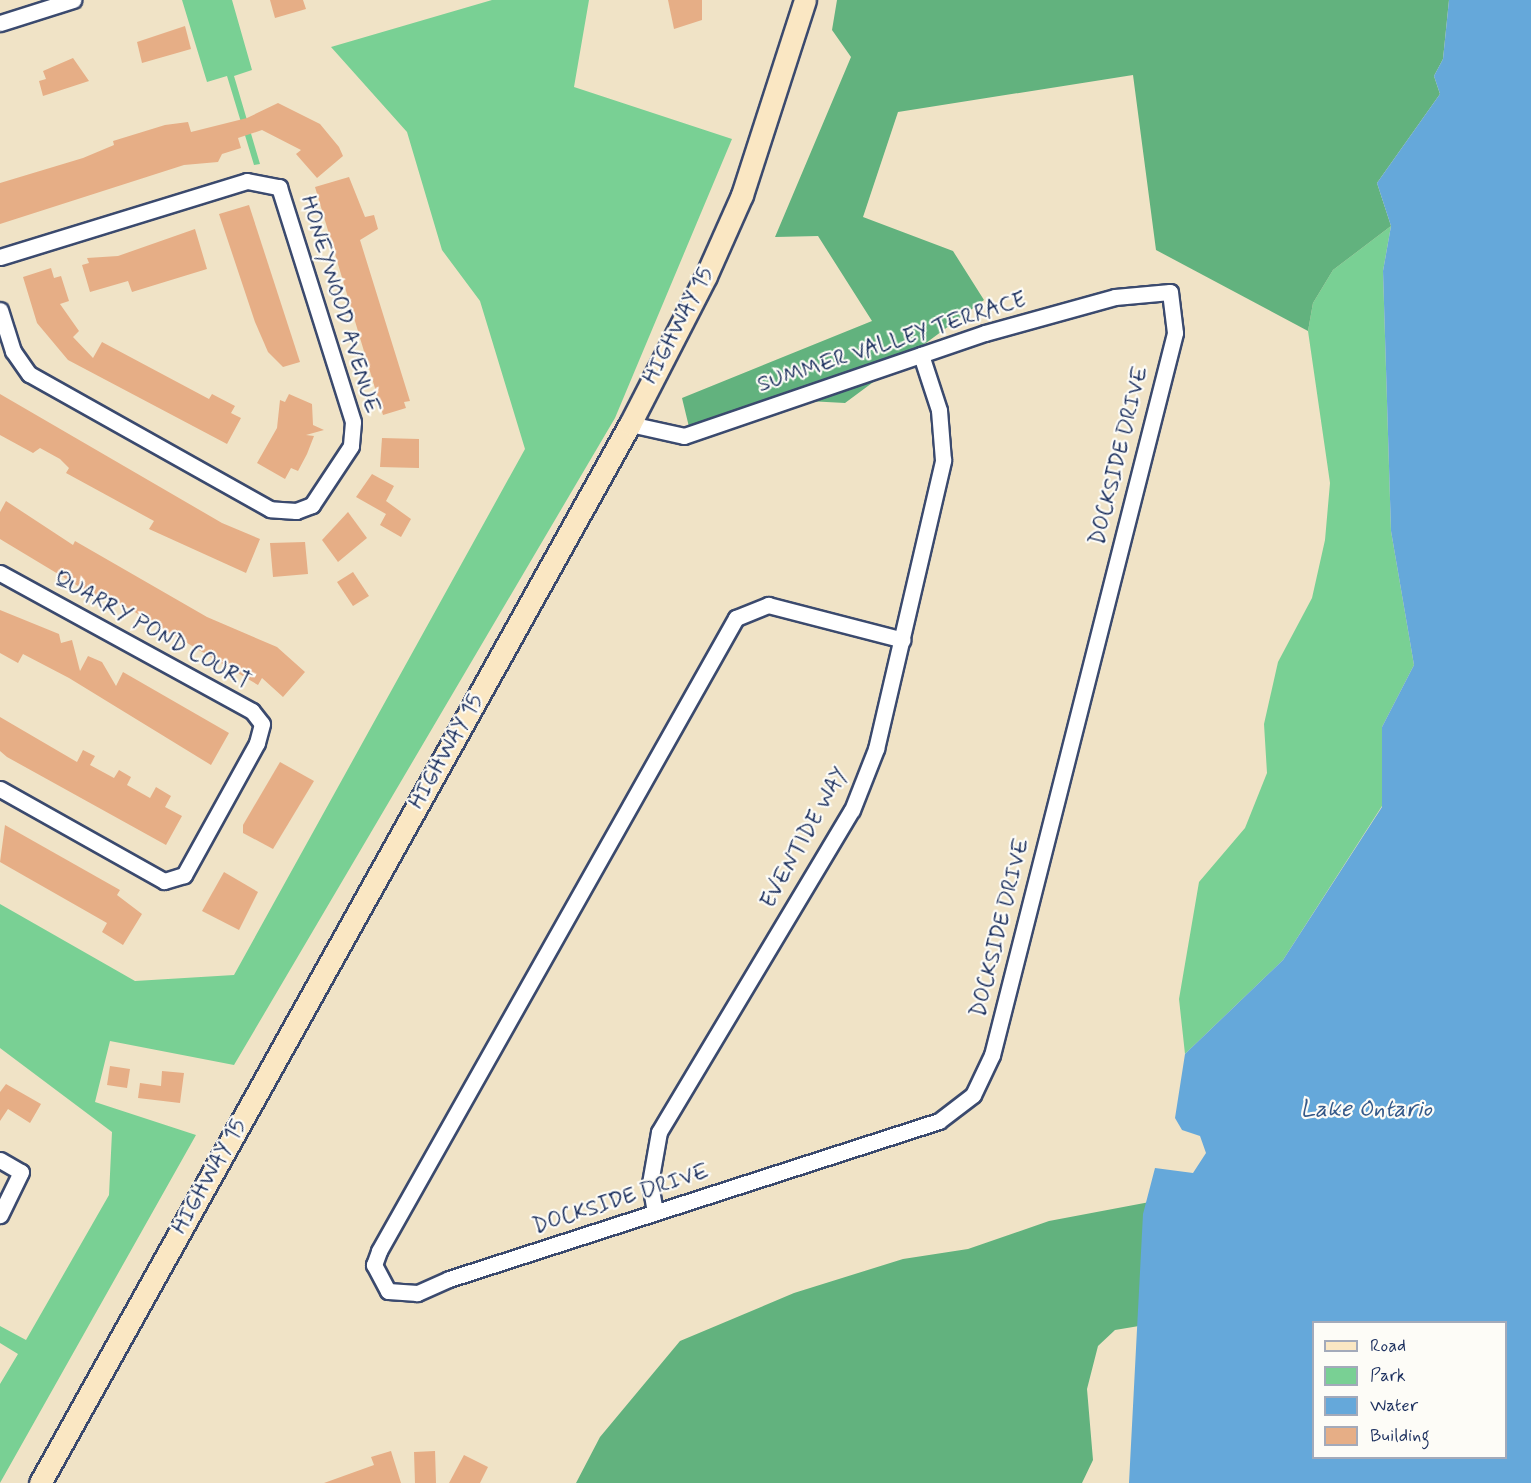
<!DOCTYPE html>
<html>
<head>
<meta charset="utf-8">
<style>
	body { margin:0 }
	#map { position:relative; width:1531px; height:1483px; overflow:hidden; background:#f0e3c6; font-family:Mynerve,sans-serif }
	div>[style] { position:absolute }
	.green>* { inset:0; background:#79d094 }
	.forest>* { inset:0; background:#62b27e }
	.water>* { inset:0; background:#65a8da }
	.building>* { inset:0; background:#e6ae86 }
	.roads { filter:drop-shadow(2px 0 #3b4a6e) drop-shadow(-2px 0 #3b4a6e) drop-shadow(0 2px #3b4a6e) drop-shadow(0 -2px #3b4a6e) }
	.minor>* { height:15px; margin:-7.5px; padding:0 7.5px; transform-origin:7.5px; border-radius:7.5px; background:#fff }
	.secondary>* { height:21px; margin:-10.5px; padding:0 10.5px; transform-origin:10.5px; border-radius:10.5px; background:#fae7c3 }
	span { translate:-50% -50%; white-space:nowrap; text-align:center; line-height:1.15; -webkit-text-stroke:4.5px #fdfcf7; paint-order:stroke }
	.street-label { font-size:22px; color:#1b2f5e }
	.water-label { font-size:24px; color:#355989; font-style:italic }
	.legend { position:absolute; left:1312px; top:1321px; width:195px; height:138px; box-sizing:border-box; background:#fdfcf7; border:2px solid #a3aaba; margin:0; padding:8px 10px; list-style:none; font-size:18px; color:#1b2f5e }
	.legend li { display:flex; align-items:center; gap:12px; height:30px }
	.legend b { width:30px; border:2px solid #a3aaba }
</style>
</head>
<body>
<div id="map">
	<div class="green">
		<div style="clip-path:polygon(182px 0,232px 0,252px 70px,234px 76px,260px 164px,254px 165px,227px 76px,207px 82px)"></div>
		<div style="clip-path:polygon(492px 0,589px 0,574px 87px,732px 139px,615px 418px,234px 1065px,110px 1041px,95px 1102px,196px 1135px,0 1483px,0 1384px,18px 1354px,0 1343px,0 1326px,26px 1340px,109px 1195px,112px 1132px,0 1048px,0 904px,135px 981px,234px 975px,525px 449px,480px 301px,442px 250px,407px 132px,331px 47px)"></div>
		<div style="clip-path:polygon(1391px 226px,1383px 271px,1391px 531px,1414px 665px,1382px 727px,1382px 806px,1283px 960px,1185px 1054px,1179px 999px,1199px 882px,1245px 828px,1267px 773px,1264px 724px,1278px 662px,1312px 598px,1325px 540px,1330px 483px,1308px 331px,1313px 303px,1333px 270px)"></div>
	</div>
	<div class="forest">
		<div style="clip-path:polygon(837px 0,1449px 0,1443px 59px,1434px 76px,1440px 94px,1377px 183px,1391px 226px,1333px 270px,1313px 303px,1308px 331px,1156px 250px,1133px 75px,898px 112px,863px 217px,953px 251px,984px 300px,845px 403px,771px 399px,689px 427px,682px 398px,872px 321px,818px 236px,775px 237px,851px 57px,832px 30px)"></div>
		<div style="clip-path:polygon(1155px 1201px,1145px 1325px,1115px 1330px,1098px 1346px,1087px 1389px,1093px 1460px,1082px 1483px,576px 1483px,600px 1437px,680px 1341px,794px 1293px,903px 1259px,968px 1249px,1049px 1221px)"></div>
	</div>
	<div class="water">
		<div style="clip-path:polygon(evenodd,1449px 0,1531px 0,1531px 1483px,1129px 1483px,1143px 1214px,1155px 1168px,1193px 1173px,1206px 1153px,1200px 1136px,1182px 1130px,1175px 1118px,1185px 1054px,1283px 960px,1382px 807px,1382px 727px,1414px 665px,1391px 531px,1383px 271px,1391px 226px,1377px 183px,1440px 94px,1434px 76px,1443px 59px,1449px 0,1314px 1322px,1506px 1322px,1506px 1458px,1314px 1458px,1314px 1322px)"></div>
	</div>
	<div class="building">
		<div style="clip-path:polygon(270px 0,303px 0,306px 9px,275px 18px)"></div>
		<div style="clip-path:polygon(668px 0,702px 0,702px 20px,674px 29px)"></div>
		<div style="clip-path:polygon(185px 26px,191px 49px,142px 63px,137px 42px)"></div>
		<div style="clip-path:polygon(73px 58px,89px 81px,43px 96px,39px 81px,46px 79px,43px 71px)"></div>
		<div style="clip-path:polygon(278px 103px,320px 124px,339px 147px,343px 156px,317px 178px,296px 154px,301px 150px,262px 130px,238px 138px,241px 148px,222px 154px,218px 162px,184px 165px,0 224px,0 183px,83px 158px,114px 145px,113px 141px,165px 125px,188px 122px,191px 132px,247px 118px)"></div>
		<div style="clip-path:polygon(349px 177px,365px 217px,374px 215px,378px 229px,360px 240px,410px 401px,404px 402px,406px 408px,383px 415px,315px 187px)"></div>
		<div style="clip-path:polygon(249px 205px,300px 362px,283px 367px,268px 352px,255px 322px,219px 214px)"></div>
		<div style="clip-path:polygon(195px 229px,207px 269px,132px 292px,128px 281px,90px 292px,82px 265px,89px 263px,87px 258px,118px 256px)"></div>
		<div style="clip-path:polygon(51px 268px,54px 278px,61px 276px,69px 301px,60px 304px,79px 331px,73px 337px,93px 358px,102px 342px,209px 399px,212px 394px,235px 406px,231px 413px,241px 418px,227px 444px,68px 360px,37px 323px,23px 277px)"></div>
		<div style="clip-path:polygon(0 394px,222px 523px,260px 539px,246px 573px,149px 529px,154px 521px,66px 473px,69px 468px,60px 459px,40px 448px,33px 453px,0 435px)"></div>
		<div style="clip-path:polygon(289px 394px,312px 404px,313px 425px,324px 430px,306px 435px,314px 436px,307px 454px,298px 471px,291px 468px,285px 479px,257px 463px,277px 428px,280px 400px,285px 402px)"></div>
		<div style="clip-path:polygon(382px 438px,419px 439px,419px 468px,380px 467px)"></div>
		<div style="clip-path:polygon(372px 474px,394px 486px,386px 501px,411px 519px,401px 537px,380px 525px,386px 514px,356px 497px)"></div>
		<div style="clip-path:polygon(6px 501px,73px 545px,75px 541px,207px 617px,277px 647px,305px 672px,283px 697px,262px 678px,258px 685px,106px 595px,103px 600px,93px 595px,0 539px,0 512px)"></div>
		<div style="clip-path:polygon(348px 512px,367px 538px,338px 562px,322px 540px)"></div>
		<div style="clip-path:polygon(305px 542px,308px 574px,273px 577px,270px 543px)"></div>
		<div style="clip-path:polygon(353px 572px,369px 596px,353px 606px,337px 582px)"></div>
		<div style="clip-path:polygon(0 610px,59px 634px,61px 643px,72px 640px,80px 671px,88px 656px,102px 662px,116px 686px,123px 672px,229px 733px,211px 765px,69px 678px,23px 654px,18px 663px,0 653px)"></div>
		<div style="clip-path:polygon(0 717px,77px 762px,83px 750px,95px 756px,90px 765px,114px 778px,119px 770px,131px 777px,127px 785px,150px 798px,156px 787px,171px 796px,165px 807px,182px 816px,166px 845px,7px 757px,0 751px)"></div>
		<div style="clip-path:polygon(280px 762px,314px 781px,273px 849px,243px 833px,243px 825px)"></div>
		<div style="clip-path:polygon(5px 825px,120px 890px,117px 895px,142px 914px,123px 945px,102px 932px,107px 923px,0 862px)"></div>
		<div style="clip-path:polygon(224px 872px,258px 892px,239px 930px,202px 911px)"></div>
		<div style="clip-path:polygon(110px 1066px,130px 1069px,127px 1088px,107px 1085px)"></div>
		<div style="clip-path:polygon(162px 1071px,184px 1073px,180px 1103px,138px 1098px,140px 1083px,161px 1086px)"></div>
		<div style="clip-path:polygon(6px 1084px,41px 1104px,30px 1123px,8px 1109px,0 1121px,0 1092px)"></div>
		<div style="clip-path:polygon(391px 1451px,401px 1483px,324px 1483px,374px 1465px,371px 1457px)"></div>
		<div style="clip-path:polygon(435px 1451px,436px 1483px,415px 1483px,414px 1452px)"></div>
		<div style="clip-path:polygon(464px 1455px,488px 1467px,480px 1483px,449px 1483px)"></div>
	</div>
	<div class="roads">
		<div class="minor">
			<div style="left:0;top:23px;width:77px;rotate:-17.5deg"></div>
			<div style="left:0;top:257px;width:258px;rotate:-17.1deg"></div>
			<div style="left:247px;top:181px;width:33px;rotate:11deg"></div>
			<div style="left:279px;top:187px;width:246px;rotate:72.5deg"></div>
			<div style="left:353px;top:422px;width:24px;rotate:95deg"></div>
			<div style="left:351px;top:446px;width:71px;rotate:123.5deg"></div>
			<div style="left:312px;top:505px;width:17px;rotate:159deg"></div>
			<div style="left:296px;top:511px;width:26px;rotate:-176deg"></div>
			<div style="left:270px;top:509px;width:276px;rotate:-150.7deg"></div>
			<div style="left:29px;top:374px;width:28px;rotate:-125deg"></div>
			<div style="left:13px;top:351px;width:43px;rotate:-107.6deg"></div>
			<div style="left:630px;top:424px;width:55px;rotate:12.5deg"></div>
			<div style="left:684px;top:436px;width:318px;rotate:-18.9deg"></div>
			<div style="left:985px;top:333px;width:135px;rotate:-15.5deg"></div>
			<div style="left:1115px;top:297px;width:55px;rotate:-5.2deg"></div>
			<div style="left:1170px;top:292px;width:41px;rotate:83deg"></div>
			<div style="left:1175px;top:333px;width:745px;rotate:104.22deg"></div>
			<div style="left:992px;top:1055px;width:44px;rotate:115.4deg"></div>
			<div style="left:973px;top:1095px;width:43px;rotate:142.6deg"></div>
			<div style="left:939px;top:1121px;width:515px;rotate:162.13deg"></div>
			<div style="left:449px;top:1279px;width:35px;rotate:156deg"></div>
			<div style="left:417px;top:1293px;width:29px;rotate:-176deg"></div>
			<div style="left:388px;top:1291px;width:30px;rotate:-118deg"></div>
			<div style="left:374px;top:1265px;width:15px;rotate:-70deg"></div>
			<div style="left:379px;top:1251px;width:727px;rotate:-60.58deg"></div>
			<div style="left:736px;top:618px;width:35px;rotate:-22deg"></div>
			<div style="left:768px;top:605px;width:139px;rotate:14.5deg"></div>
			<div style="left:0;top:573px;width:287px;rotate:28.7deg"></div>
			<div style="left:252px;top:711px;width:16px;rotate:52deg"></div>
			<div style="left:262px;top:724px;width:20px;rotate:105deg"></div>
			<div style="left:257px;top:743px;width:151px;rotate:118.9deg"></div>
			<div style="left:184px;top:875px;width:21px;rotate:163deg"></div>
			<div style="left:164px;top:881px;width:188px;rotate:-150.7deg"></div>
			<div style="left:0;top:1160px;width:24px;rotate:30deg"></div>
			<div style="left:21px;top:1172px;width:48px;rotate:116deg"></div>
			<div style="left:655px;top:1212px;width:29px;rotate:-100deg"></div>
			<div style="left:650px;top:1183px;width:52px;rotate:-80deg"></div>
			<div style="left:659px;top:1132px;width:375px;rotate:-59.1deg"></div>
			<div style="left:852px;top:810px;width:66px;rotate:-68.5deg"></div>
			<div style="left:876px;top:749px;width:297px;rotate:-76.9deg"></div>
			<div style="left:943px;top:460px;width:50px;rotate:-94.6deg"></div>
			<div style="left:939px;top:410px;width:58px;rotate:-108.1deg"></div>
		</div>
		<div class="secondary">
			<div style="left:40px;top:1483px;width:1212px;rotate:-60.88deg"></div>
			<div style="left:630px;top:424px;width:166px;rotate:-62.8deg"></div>
			<div style="left:706px;top:276px;width:89px;rotate:-66deg"></div>
			<div style="left:742px;top:195px;width:205px;rotate:-72.1deg"></div>
		</div>
	</div>
	<div class="street-label">
		<span style="left:339px;top:305px;rotate:73deg">HONEYWOOD AVENUE</span>
		<span style="left:679px;top:326px;rotate:-63deg">HIGHWAY 15</span>
		<span style="left:892px;top:343px;rotate:-18deg">SUMMER VALLEY TERRACE</span>
		<span style="left:1120px;top:456px;rotate:-76deg">DOCKSIDE DRIVE</span>
		<span style="left:152px;top:631px;rotate:29deg">QUARRY POND COURT</span>
		<span style="left:447px;top:752px;rotate:-61deg">HIGHWAY 15</span>
		<span style="left:805px;top:838px;rotate:-61deg">EVENTIDE WAY</span>
		<span style="left:1001px;top:928px;rotate:-76deg">DOCKSIDE DRIVE</span>
		<span style="left:210px;top:1177px;rotate:-61deg">HIGHWAY 15</span>
		<span style="left:621px;top:1200px;rotate:-18deg">DOCKSIDE DRIVE</span>
	</div>
	<div class="water-label">
		<span style="left:1366px;top:1110px">Lake Ontario</span>
	</div>
	<ul class="legend">
	<li><b style="height:8px;background:#fae7c3"></b>Road</li>
	<li><b style="height:16px;background:#79d094"></b>Park</li>
	<li><b style="height:16px;background:#65a8da"></b>Water</li>
	<li><b style="height:16px;background:#e6ae86"></b>Building</li>
	</ul>
</div>
</body>
</html>
